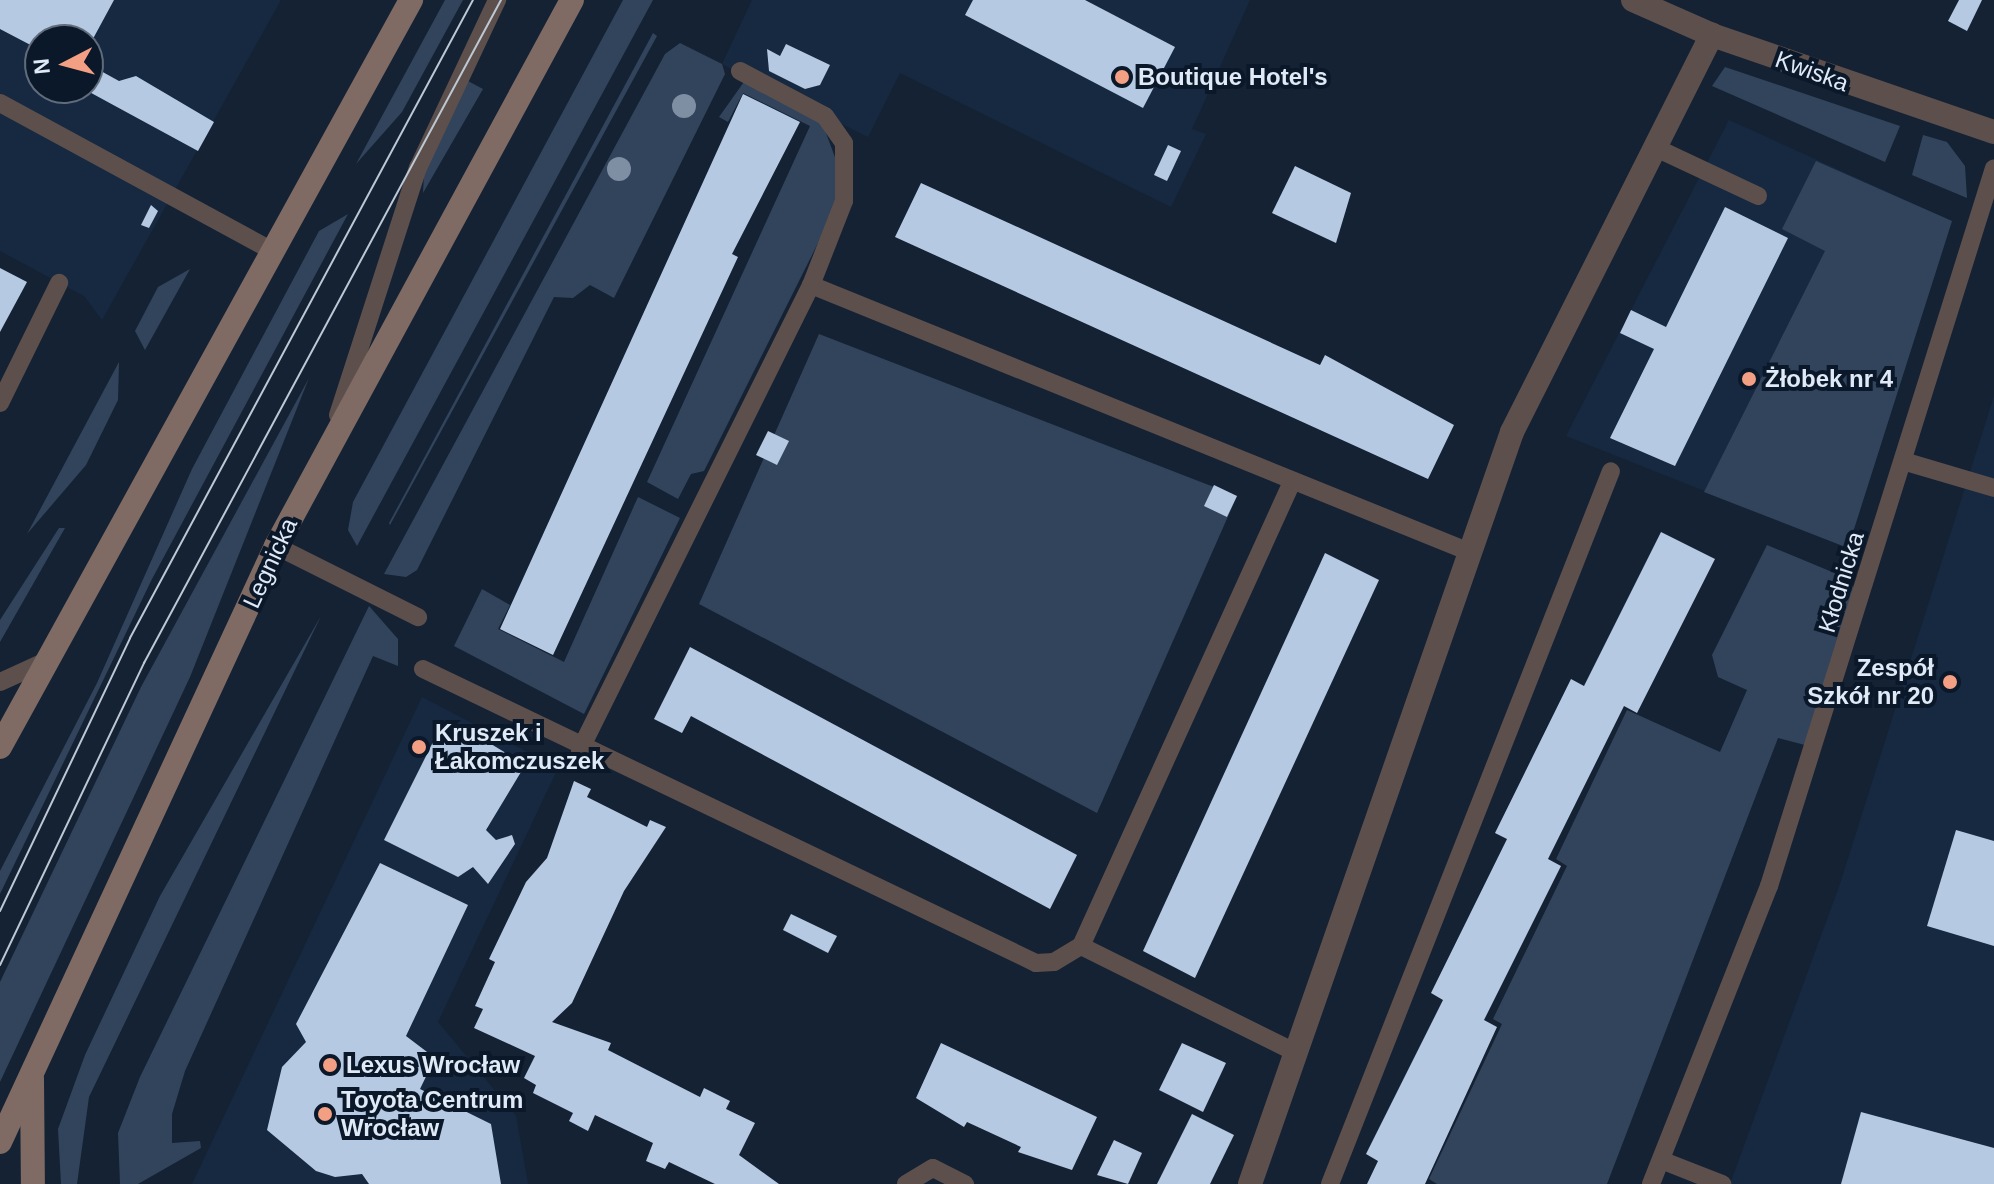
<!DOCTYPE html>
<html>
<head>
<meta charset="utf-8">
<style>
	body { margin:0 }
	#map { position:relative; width:1994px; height:1184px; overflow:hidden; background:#142234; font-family:Arial,sans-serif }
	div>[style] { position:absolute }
	.built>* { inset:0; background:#172941 }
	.green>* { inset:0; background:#32445b }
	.building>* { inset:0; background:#b6c9e2 }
	.service>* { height:18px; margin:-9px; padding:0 9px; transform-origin:9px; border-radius:9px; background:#5d504c }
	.minor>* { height:24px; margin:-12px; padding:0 12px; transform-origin:12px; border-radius:12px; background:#5d504c }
	.secondary>* { height:24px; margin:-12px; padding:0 12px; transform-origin:12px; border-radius:12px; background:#7f6b64 }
	.tram>* { height:2px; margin:-1px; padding:0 1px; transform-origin:1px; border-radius:1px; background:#bdc8d5 }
	.trees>* { width:24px; height:24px; margin:-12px; border-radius:50%; background:#7e8ea3 }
	.dots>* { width:22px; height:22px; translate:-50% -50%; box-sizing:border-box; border:4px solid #0a182a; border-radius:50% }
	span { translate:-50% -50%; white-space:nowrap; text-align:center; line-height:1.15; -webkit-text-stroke:8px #0a182a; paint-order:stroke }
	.street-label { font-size:24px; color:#e0eaf6 }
	.poi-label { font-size:24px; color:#e0eaf6; font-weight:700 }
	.left { translate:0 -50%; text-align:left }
	.right { translate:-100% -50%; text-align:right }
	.north { position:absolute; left:24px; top:24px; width:80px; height:80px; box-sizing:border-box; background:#0a182a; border:2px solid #606c7c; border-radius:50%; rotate:264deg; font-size:22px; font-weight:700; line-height:32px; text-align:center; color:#e0eaf6 }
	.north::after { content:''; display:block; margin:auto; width:28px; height:36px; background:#f39f84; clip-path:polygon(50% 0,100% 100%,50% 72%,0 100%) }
</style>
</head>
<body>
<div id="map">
	<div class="built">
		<div style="clip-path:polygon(evenodd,0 0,281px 0,102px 320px,84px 296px,0 251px,0 0,40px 40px,88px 40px,88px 88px,40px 88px,40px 40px)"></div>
		<div style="clip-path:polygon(752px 0,1250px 0,1192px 129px,1206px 134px,1171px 207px,900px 73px,868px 137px,722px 64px)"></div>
		<div style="clip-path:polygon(1729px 120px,1952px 221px,1848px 548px,1566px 436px)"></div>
		<div style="clip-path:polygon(1994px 396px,1994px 1184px,1730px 1184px,1840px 884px)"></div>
		<div style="clip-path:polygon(422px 697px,558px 768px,438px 1022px,516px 1116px,528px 1184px,192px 1184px)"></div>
	</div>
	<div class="green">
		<div style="clip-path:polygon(445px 0,463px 0,402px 112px,356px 164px)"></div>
		<div style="clip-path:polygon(623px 0,653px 0,357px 546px,348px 530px,353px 502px)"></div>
		<div style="clip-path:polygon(653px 33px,657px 36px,390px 525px,389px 523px)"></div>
		<div style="clip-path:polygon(680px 43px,722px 64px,725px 74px,614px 298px,590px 285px,573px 298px,554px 297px,417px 570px,406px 577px,384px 574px,665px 54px)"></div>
		<div style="clip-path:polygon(1725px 67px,1900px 126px,1885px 162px,1712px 86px)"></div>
		<div style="clip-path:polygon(746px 79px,823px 125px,839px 168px,841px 197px,704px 471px,691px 474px,678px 499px,647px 482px,810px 126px,743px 93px,728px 122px,719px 117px)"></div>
		<div style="clip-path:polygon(468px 81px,483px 89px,423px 193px,424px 174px)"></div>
		<div style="clip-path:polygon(1923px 135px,1947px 142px,1965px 166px,1967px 198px,1912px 175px)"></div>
		<div style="clip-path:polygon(1816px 161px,1952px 221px,1848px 548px,1704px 492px,1825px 251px,1782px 229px)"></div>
		<div style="clip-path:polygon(348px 214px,152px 579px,0 894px,0 871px,97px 683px,192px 469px,319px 231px)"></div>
		<div style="clip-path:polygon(190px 269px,145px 350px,135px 331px,158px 287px)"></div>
		<div style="clip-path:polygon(819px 334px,1237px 496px,1097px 813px,699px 604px)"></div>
		<div style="clip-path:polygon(119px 362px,118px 400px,86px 465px,27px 534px)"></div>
		<div style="clip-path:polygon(309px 378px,190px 677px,0 1082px,0 982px,141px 687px)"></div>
		<div style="clip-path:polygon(638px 497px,680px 518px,584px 714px,454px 646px,482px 589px,510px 605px,498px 629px,564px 662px)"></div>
		<div style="clip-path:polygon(59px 528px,65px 528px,0 642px,0 620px)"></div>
		<div style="clip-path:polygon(1767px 545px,1849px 579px,1855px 590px,1805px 745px,1778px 738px,1607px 1184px,1437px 1184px,1429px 1179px,1502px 1024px,1493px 1019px,1567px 866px,1556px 859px,1627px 710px,1720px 752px,1747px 690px,1718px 677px,1712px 655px)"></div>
		<div style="clip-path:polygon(369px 606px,398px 639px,398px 666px,373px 656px,185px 1071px,172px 1114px,172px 1143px,200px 1141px,201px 1148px,138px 1184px,120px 1184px,118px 1133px,140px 1077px)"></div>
		<div style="clip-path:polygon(321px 616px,89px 1097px,77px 1184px,61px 1184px,58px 1129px,85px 1055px,160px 896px)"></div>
	</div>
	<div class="building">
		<div style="clip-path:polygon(0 0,114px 0,88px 48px,88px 40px,62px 38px,40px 40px,40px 50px,0 29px)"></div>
		<div style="clip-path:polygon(973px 0,1085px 0,1175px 47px,1143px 108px,965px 15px)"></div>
		<div style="clip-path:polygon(1959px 0,1982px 0,1967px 31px,1948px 21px)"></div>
		<div style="clip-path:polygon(786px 44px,830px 65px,820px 85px,805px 89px,769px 71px,767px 49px,780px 56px)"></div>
		<div style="clip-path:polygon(90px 65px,119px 81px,136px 76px,214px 122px,198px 151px,82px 88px)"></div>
		<div style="clip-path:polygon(743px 94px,800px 122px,732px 254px,738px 257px,553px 655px,500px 629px)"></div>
		<div style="clip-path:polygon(1168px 145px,1181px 151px,1167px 181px,1154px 175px)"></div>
		<div style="clip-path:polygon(1295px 166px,1351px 193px,1336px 243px,1272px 213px)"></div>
		<div style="clip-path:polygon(921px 183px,1320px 365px,1325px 355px,1454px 425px,1428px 479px,895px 237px)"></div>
		<div style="clip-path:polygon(151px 205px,158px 211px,149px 228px,141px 225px)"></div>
		<div style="clip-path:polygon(1725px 207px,1788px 238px,1675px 466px,1610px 438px,1654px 349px,1620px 333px,1631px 310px,1666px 327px)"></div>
		<div style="clip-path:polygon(0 268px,27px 282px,0 332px)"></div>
		<div style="clip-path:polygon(768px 431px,789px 441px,777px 465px,756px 455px)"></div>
		<div style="clip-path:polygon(1214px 485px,1237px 496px,1227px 517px,1204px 506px)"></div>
		<div style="clip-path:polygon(1661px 532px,1715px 559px,1637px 713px,1624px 706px,1548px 859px,1561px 866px,1484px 1020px,1497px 1027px,1425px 1184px,1367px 1184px,1378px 1161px,1366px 1154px,1443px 1000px,1431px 993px,1507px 839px,1495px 833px,1571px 679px,1584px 686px)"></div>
		<div style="clip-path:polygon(1325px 553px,1379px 580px,1195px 978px,1143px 951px)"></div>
		<div style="clip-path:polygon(690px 647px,1077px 855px,1050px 909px,691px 716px,682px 733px,654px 719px)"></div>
		<div style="clip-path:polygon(450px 728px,468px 730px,516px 759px,521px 772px,486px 830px,496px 840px,512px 835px,515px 844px,488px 884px,473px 867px,458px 877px,384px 840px,432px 744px)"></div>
		<div style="clip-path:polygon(574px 781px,591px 789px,587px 797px,647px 827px,650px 820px,666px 827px,624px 891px,572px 1003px,552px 1022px,611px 1043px,608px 1050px,700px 1097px,704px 1088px,730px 1101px,726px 1109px,755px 1123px,739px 1155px,779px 1184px,715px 1184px,669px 1162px,665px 1169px,646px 1161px,653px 1143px,595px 1115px,588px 1131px,569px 1121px,573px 1113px,533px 1093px,536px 1085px,524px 1078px,535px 1056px,474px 1028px,483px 1009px,475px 1006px,495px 962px,489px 959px,526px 882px,547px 858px)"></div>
		<div style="clip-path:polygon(1956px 830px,1994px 841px,1994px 946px,1927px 926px)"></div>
		<div style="clip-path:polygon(380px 863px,468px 905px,406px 1036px,435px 1058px,420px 1089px,491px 1124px,501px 1184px,369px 1184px,362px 1174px,335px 1177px,316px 1171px,267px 1130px,282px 1067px,306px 1042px,296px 1024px)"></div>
		<div style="clip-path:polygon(791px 914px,837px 936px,828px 953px,783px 930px)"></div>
		<div style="clip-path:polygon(941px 1043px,1097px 1117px,1072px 1170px,1018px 1152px,1021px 1147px,967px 1122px,964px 1127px,916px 1098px)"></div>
		<div style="clip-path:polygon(1182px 1043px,1226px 1063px,1203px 1112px,1159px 1090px)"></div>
		<div style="clip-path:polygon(1861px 1112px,1994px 1148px,1994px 1184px,1841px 1184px)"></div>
		<div style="clip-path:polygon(1192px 1114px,1234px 1135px,1210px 1184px,1157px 1184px)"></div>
		<div style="clip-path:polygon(1114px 1140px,1142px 1153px,1128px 1184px,1097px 1175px)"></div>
	</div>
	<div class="service">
		<div style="left:740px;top:71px;width:96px;rotate:27.9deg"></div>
		<div style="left:825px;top:116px;width:33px;rotate:55deg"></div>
		<div style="left:844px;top:143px;width:58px;rotate:90deg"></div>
		<div style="left:844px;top:201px;width:90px;rotate:111.4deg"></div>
		<div style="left:0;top:103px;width:312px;rotate:28.5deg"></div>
		<div style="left:1654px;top:147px;width:115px;rotate:25.2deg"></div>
		<div style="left:0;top:403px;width:134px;rotate:-63.8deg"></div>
		<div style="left:338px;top:415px;width:260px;rotate:-72.1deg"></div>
		<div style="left:418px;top:168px;width:186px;rotate:-64.8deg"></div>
		<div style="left:1903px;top:461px;width:95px;rotate:16.5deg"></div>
		<div style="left:276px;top:546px;width:159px;rotate:26.6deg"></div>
		<div style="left:423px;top:669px;width:680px;rotate:25.62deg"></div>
		<div style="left:1036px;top:963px;width:18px;rotate:-3deg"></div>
		<div style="left:1054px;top:962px;width:31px;rotate:-31deg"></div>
		<div style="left:1081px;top:946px;width:510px;rotate:-65.55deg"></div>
		<div style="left:0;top:682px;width:46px;rotate:-24.3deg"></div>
		<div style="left:580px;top:750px;width:519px;rotate:-63.58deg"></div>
		<div style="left:811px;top:285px;width:708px;rotate:22.07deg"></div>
		<div style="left:1081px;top:946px;width:241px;rotate:26.4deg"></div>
		<div style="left:1661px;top:1160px;width:66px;rotate:21.5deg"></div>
		<div style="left:906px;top:1184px;width:31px;rotate:-31deg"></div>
		<div style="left:933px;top:1168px;width:36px;rotate:27deg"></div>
		<div style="left:1330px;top:1184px;width:766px;rotate:-68.49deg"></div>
		<div style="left:1651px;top:1184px;width:321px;rotate:-68.4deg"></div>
		<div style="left:1769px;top:886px;width:752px;rotate:-72.6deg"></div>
	</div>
	<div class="minor">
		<div style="left:1633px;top:0;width:86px;rotate:23.9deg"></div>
		<div style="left:1712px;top:35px;width:298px;rotate:19deg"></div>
		<div style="left:1250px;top:1184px;width:796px;rotate:-70.79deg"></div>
		<div style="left:1512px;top:432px;width:445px;rotate:-63.3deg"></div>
	</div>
	<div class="secondary">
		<div style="left:0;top:747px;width:853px;rotate:-61.18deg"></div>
		<div style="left:32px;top:1079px;width:105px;rotate:89.5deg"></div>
		<div style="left:0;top:1142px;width:657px;rotate:-65.15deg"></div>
		<div style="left:276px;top:546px;width:621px;rotate:-61.54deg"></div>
	</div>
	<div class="tram">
		<div style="left:0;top:911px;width:302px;rotate:-64.5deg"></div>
		<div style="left:130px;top:638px;width:724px;rotate:-61.74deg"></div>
		<div style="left:0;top:965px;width:335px;rotate:-64.5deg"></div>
		<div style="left:144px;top:663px;width:753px;rotate:-61.7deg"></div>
	</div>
	<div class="trees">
		<div style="left:684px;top:106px"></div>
		<div style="left:619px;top:169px"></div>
	</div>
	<div class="dots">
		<div style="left:1122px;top:77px;background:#f39f84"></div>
		<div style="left:1749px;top:379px;background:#f39f84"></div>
		<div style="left:1950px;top:682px;background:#f39f84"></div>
		<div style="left:419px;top:747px;background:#f39f84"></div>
		<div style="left:330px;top:1065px;background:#f39f84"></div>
		<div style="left:325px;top:1114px;background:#f39f84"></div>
	</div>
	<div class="street-label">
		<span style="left:1812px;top:71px;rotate:20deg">Kwiska</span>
		<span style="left:270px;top:563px;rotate:-65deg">Legnicka</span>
		<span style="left:1841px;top:582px;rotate:-73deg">Kłodnicka</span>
	</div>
	<div class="poi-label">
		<span class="left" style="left:1138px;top:77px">Boutique Hotel's</span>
		<span class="left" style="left:1765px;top:379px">Żłobek nr 4</span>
		<span class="right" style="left:1934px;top:682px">Zespół<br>Szkół nr 20</span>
		<span class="left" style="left:435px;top:747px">Kruszek i<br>Łakomczuszek</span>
		<span class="left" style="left:346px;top:1065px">Lexus Wrocław</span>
		<span class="left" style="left:341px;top:1114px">Toyota Centrum<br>Wrocław</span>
	</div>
	<div class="north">N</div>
</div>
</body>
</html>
